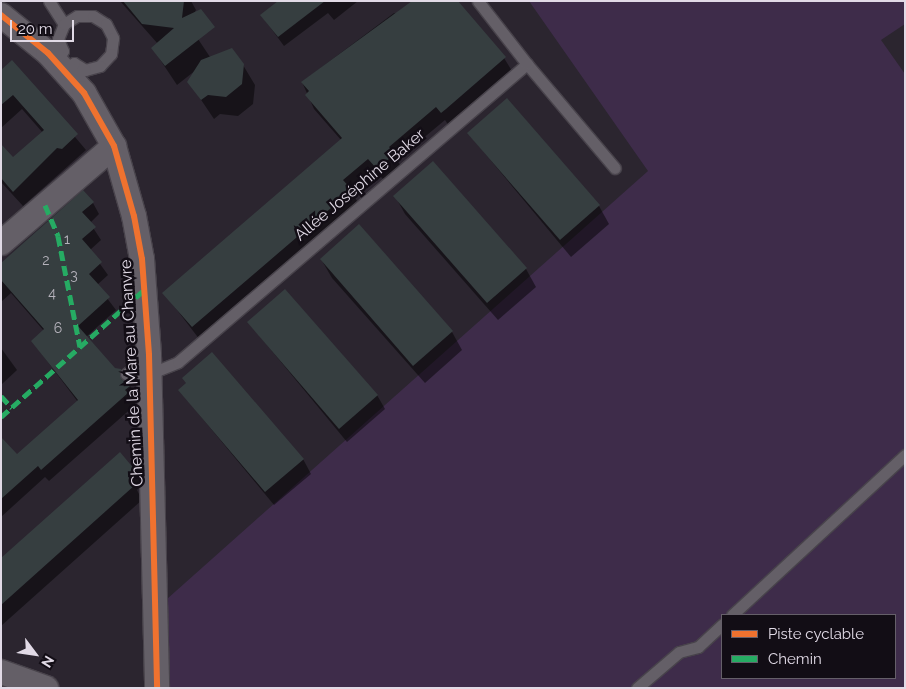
<!DOCTYPE html>
<html>
<head>
<meta charset="utf-8">
<style>
	body { margin:0 }
	#map { position:relative; width:906px; height:689px; overflow:hidden; background:#2b252f; font-family:Raleway,sans-serif }
	div>[style] { position:absolute }
	.green>* { inset:0; background:#3e2c4a }
	.shadow>* { inset:0; background:#0007 }
	.building>* { inset:0; background:#363e40 }
	.roads { filter:drop-shadow(1px 0 #48434b) drop-shadow(-1px 0 #48434b) drop-shadow(0 1px #48434b) drop-shadow(0 -1px #48434b) }
	.lane>* { height:11px; margin:-5.5px; padding:0 5.5px; transform-origin:5.5px; border-radius:5.5px; background:#645f67 }
	.street>* { height:24px; margin:-12px; padding:0 12px; transform-origin:12px; border-radius:12px; background:#645f67 }
	.quiet>* { height:5px; margin-top:-2.5px; transform-origin:0; background:repeating-linear-gradient(90deg,#26ab63 0 10px,transparent 0 15px) }
	.cycleway>* { height:6px; margin:-3px; padding:0 3px; transform-origin:3px; border-radius:3px; background:#ef722f }
	span { translate:-50% -50%; white-space:nowrap; text-align:center; line-height:1.15; -webkit-text-stroke:5px #120d15; paint-order:stroke }
	.number-label { font-size:14px; color:#b6b3bc }
	.number-label span { -webkit-text-stroke-width:0 }
	.street-label { font-size:16px; color:#e1dae6 }
	.frame { position:absolute; inset:0; border:2px solid #e1dae6; pointer-events:none }
	.legend { position:absolute; left:721px; top:614px; width:175px; height:65px; box-sizing:border-box; background:#120d15; border:1px solid #655f69; margin:0; padding:6px 9px; list-style:none; font-size:15px; color:#e1dae6 }
	.legend li { display:flex; align-items:center; gap:10px; height:25px }
	.legend b { width:25px; border:1px solid #655f69 }
	.north { position:absolute; left:10px; top:629px; width:50px; height:50px; -webkit-text-stroke:4px #120d15; paint-order:stroke; rotate:121deg; font-size:14px; font-weight:700; line-height:20px; text-align:center; color:#e1dae6 }
	.north::after { content:''; display:block; margin:auto; width:18px; height:22px; background:#e1dae6; clip-path:polygon(50% 0,100% 100%,50% 72%,0 100%) }
	.scale { position:absolute; left:10px; top:20px; width:64px; height:22px; box-sizing:border-box; border:2px solid #e1dae6; border-top:0; padding-left:6px; font-size:15px; line-height:18px; white-space:nowrap; color:#e1dae6; -webkit-text-stroke:4px #120d15; paint-order:stroke }
</style>
</head>
<body>
<div id="map">
	<div class="green">
		<div style="clip-path:polygon(evenodd,529px 1px,905px 1px,905px 24px,881px 40px,905px 74px,905px 688px,169px 688px,167px 599px,648px 171px,529px 1px,722px 615px,895px 615px,895px 678px,722px 678px,722px 615px)"></div>
	</div>
	<div class="shadow">
		<div style="clip-path:polygon(120px 1px,191px 1px,196px 10px,188px 24px,210px 57px,243px 65px,255px 85px,253px 104px,238px 116px,220px 114px,214px 119px,189px 82px,196px 70px,177px 85px,153px 49px,158px 44px)"></div>
		<div style="clip-path:polygon(280px 1px,358px 1px,334px 20px,328px 13px,284px 46px,261px 15px)"></div>
		<div style="clip-path:polygon(394px 13px,504px 58px,512px 71px,449px 126px,445px 120px,397px 160px,402px 168px,385px 181px,376px 172px,352px 193px,359px 204px,200px 340px,164px 293px,341px 140px,314px 109px,302px 82px)"></div>
		<div style="clip-path:polygon(12px 62px,86px 150px,23px 206px,1px 182px,1px 146px,13px 159px,43px 133px,22px 109px,1px 128px,1px 73px)"></div>
		<div style="clip-path:polygon(468px 133px,599px 206px,609px 224px,571px 257px)"></div>
		<div style="clip-path:polygon(395px 196px,526px 269px,536px 287px,498px 320px,405px 214px)"></div>
		<div style="clip-path:polygon(93px 203px,99px 214px,90px 223px,101px 240px,90px 250px,108px 275px,97px 285px,116px 310px,86px 337px,139px 396px,134px 406px,49px 481px,45px 477px,1px 517px,1px 439px,17px 456px,78px 402px,32px 341px,44px 331px,11px 293px,1px 302px,1px 265px)"></div>
		<div style="clip-path:polygon(321px 259px,452px 332px,462px 350px,425px 383px,332px 278px)"></div>
		<div style="clip-path:polygon(248px 322px,377px 395px,385px 409px,347px 442px)"></div>
		<div style="clip-path:polygon(1px 348px,17px 370px,1px 385px)"></div>
		<div style="clip-path:polygon(179px 390px,303px 459px,311px 474px,274px 505px)"></div>
		<div style="clip-path:polygon(134px 470px,142px 484px,137px 490px,142px 500px,1px 626px,1px 560px)"></div>
	</div>
	<div class="building">
		<div style="clip-path:polygon(123px 1px,184px 1px,182px 18px,201px 9px,215px 27px,165px 66px,151px 48px,174px 28px,142px 24px)"></div>
		<div style="clip-path:polygon(278px 1px,325px 1px,278px 37px,260px 15px)"></div>
		<div style="clip-path:polygon(412px 1px,458px 1px,506px 57px,446px 109px,441px 113px,436px 107px,389px 147px,395px 154px,389px 159px,376px 168px,368px 159px,343px 180px,352px 190px,192px 327px,162px 293px,342px 138px,305px 95px,309px 91px,301px 82px)"></div>
		<div style="clip-path:polygon(232px 48px,244px 64px,242px 84px,226px 97px,208px 95px,201px 100px,187px 82px,201px 60px)"></div>
		<div style="clip-path:polygon(12px 60px,78px 134px,62px 149px,57px 148px,13px 192px,1px 178px,1px 144px,13px 157px,44px 130px,13px 95px,1px 105px,1px 70px)"></div>
		<div style="clip-path:polygon(507px 98px,600px 205px,560px 240px,467px 133px)"></div>
		<div style="clip-path:polygon(433px 161px,527px 268px,487px 303px,393px 196px)"></div>
		<div style="clip-path:polygon(83px 190px,94px 202px,82px 212px,96px 227px,82px 239px,102px 262px,89px 274px,110px 297px,78px 326px,115px 368px,121px 369px,121px 379px,134px 383px,125px 390px,128px 393px,41px 470px,38px 466px,1px 499px,1px 437px,17px 454px,78px 400px,31px 341px,44px 329px,1px 280px,1px 263px)"></div>
		<div style="clip-path:polygon(359px 224px,453px 331px,413px 366px,320px 259px)"></div>
		<div style="clip-path:polygon(285px 289px,378px 395px,339px 429px,247px 322px)"></div>
		<div style="clip-path:polygon(212px 352px,304px 459px,265px 492px,178px 390px,186px 383px,182px 378px)"></div>
		<div style="clip-path:polygon(120px 452px,135px 470px,128px 476px,135px 485px,1px 605px,1px 558px)"></div>
	</div>
	<div class="roads">
		<div class="lane">
			<div style="left:49px;top:1px;width:27px;rotate:57deg"></div>
			<div style="left:55px;top:60px;width:12px;rotate:-48deg"></div>
			<div style="left:63px;top:51px;width:13px;rotate:-113deg"></div>
			<div style="left:58px;top:39px;width:16px;rotate:-68deg"></div>
			<div style="left:64px;top:24px;width:15px;rotate:-32deg"></div>
			<div style="left:77px;top:16px;width:16px"></div>
			<div style="left:93px;top:16px;width:15px;rotate:32deg"></div>
			<div style="left:106px;top:24px;width:16px;rotate:63deg"></div>
			<div style="left:113px;top:38px;width:16px;rotate:97deg"></div>
			<div style="left:111px;top:54px;width:16px;rotate:133deg"></div>
			<div style="left:100px;top:66px;width:16px;rotate:165deg"></div>
			<div style="left:85px;top:70px;width:13px;rotate:-148deg"></div>
			<div style="left:74px;top:63px;width:11px;rotate:139deg"></div>
			<div style="left:527px;top:64px;width:136px;rotate:49.8deg"></div>
			<div style="left:126px;top:374px;width:30px;rotate:-40deg"></div>
			<div style="left:149px;top:374px;width:31px;rotate:-22deg"></div>
			<div style="left:178px;top:362px;width:459px;rotate:-40.5deg"></div>
			<div style="left:527px;top:64px;width:80px;rotate:-127.9deg"></div>
			<div style="left:732px;top:615px;width:236px;rotate:-42.8deg"></div>
			<div style="left:637px;top:688px;width:55px;rotate:-40.6deg"></div>
			<div style="left:679px;top:652px;width:20px;rotate:-15deg"></div>
			<div style="left:698px;top:647px;width:33px;rotate:-43deg"></div>
		</div>
		<div class="street">
			<div style="left:1px;top:15px;width:60px;rotate:39deg"></div>
			<div style="left:48px;top:53px;width:54px;rotate:48deg"></div>
			<div style="left:84px;top:93px;width:61px;rotate:60.5deg"></div>
			<div style="left:114px;top:146px;width:73px;rotate:74.1deg"></div>
			<div style="left:134px;top:216px;width:44px;rotate:79.5deg"></div>
			<div style="left:142px;top:259px;width:96px;rotate:85.8deg"></div>
			<div style="left:149px;top:355px;width:333px;rotate:88.6deg"></div>
			<div style="left:1px;top:243px;width:149px;rotate:-40.6deg"></div>
			<div style="left:1px;top:672px;width:48px;rotate:19.6deg"></div>
		</div>
	</div>
	<div class="quiet">
		<div style="left:45px;top:205px;width:34px;rotate:67deg"></div>
		<div style="left:58px;top:236px;width:113px;rotate:78.8deg"></div>
		<div style="left:1px;top:396px;width:16px;rotate:47deg"></div>
		<div style="left:1px;top:417px;width:191px;rotate:-41.6deg"></div>
	</div>
	<div class="cycleway">
		<div style="left:1px;top:15px;width:60px;rotate:39deg"></div>
		<div style="left:48px;top:53px;width:54px;rotate:48deg"></div>
		<div style="left:84px;top:93px;width:61px;rotate:60.5deg"></div>
		<div style="left:114px;top:146px;width:73px;rotate:74.1deg"></div>
		<div style="left:134px;top:216px;width:44px;rotate:79.5deg"></div>
		<div style="left:142px;top:259px;width:96px;rotate:85.8deg"></div>
		<div style="left:149px;top:355px;width:333px;rotate:88.6deg"></div>
	</div>
	<div class="number-label">
		<span style="left:67px;top:239px">1</span>
		<span style="left:46px;top:260px">2</span>
		<span style="left:74px;top:275px">3</span>
		<span style="left:52px;top:293px">4</span>
		<span style="left:58px;top:328px">6</span>
	</div>
	<div class="street-label">
		<span style="left:360px;top:185px;rotate:-40deg">Allée Joséphine Baker</span>
		<span style="left:132px;top:373px;rotate:-93deg">Chemin de la Mare au Chanvre</span>
	</div>
	<div class="frame"></div>
	<ul class="legend">
	<li><b style="height:6px;background:#ef722f"></b>Piste cyclable</li>
	<li><b style="height:6px;background:#26ab63"></b>Chemin</li>
	</ul>
	<div class="north">N</div>
	<div class="scale">20 m</div>
</div>
</body>
</html>
